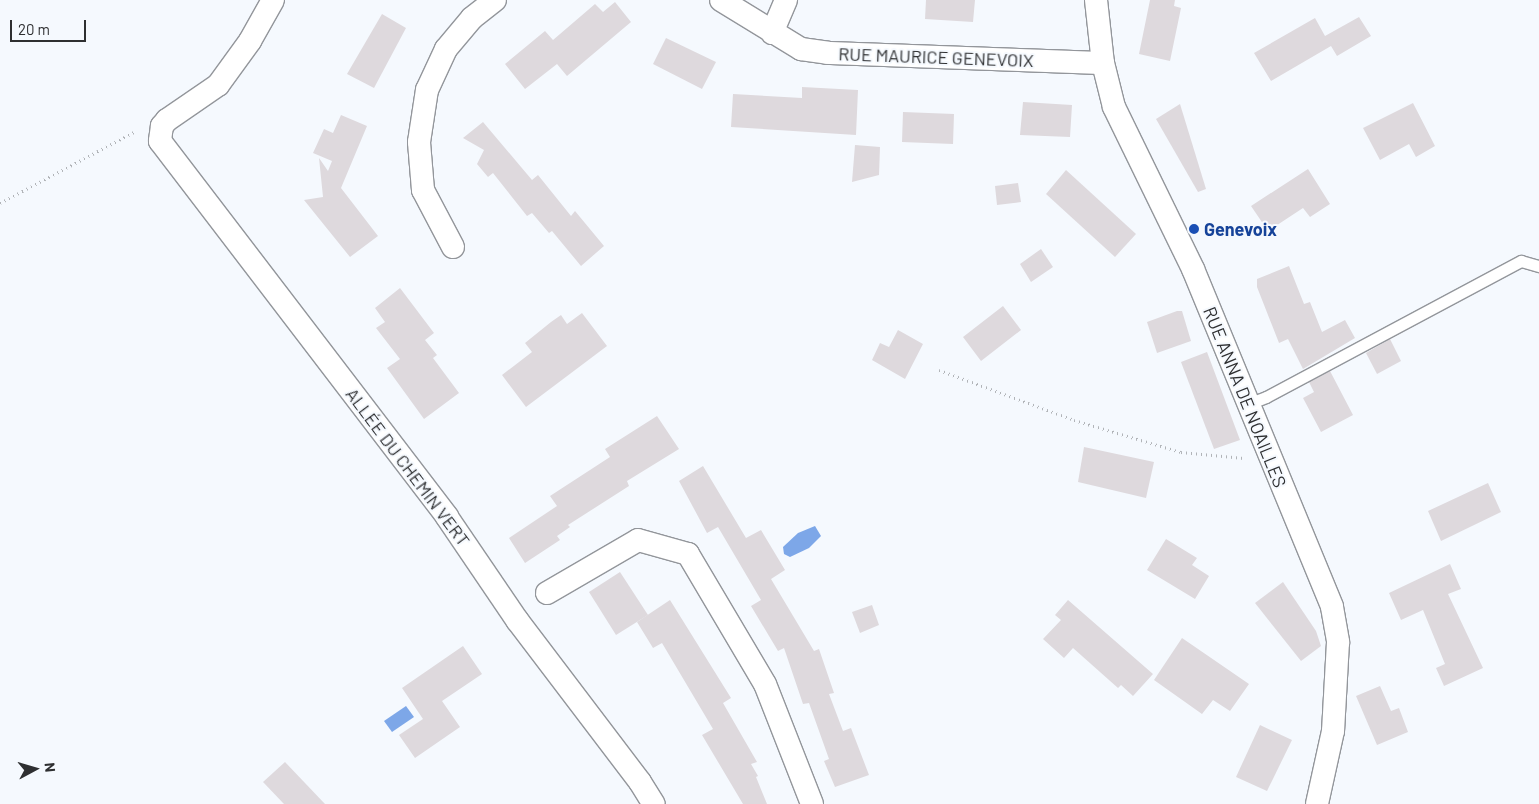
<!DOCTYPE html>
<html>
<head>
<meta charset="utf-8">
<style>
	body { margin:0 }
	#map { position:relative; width:1539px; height:804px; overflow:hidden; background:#f5f9fe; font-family:Barlow,sans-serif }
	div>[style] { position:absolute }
	.water>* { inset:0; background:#7da7e8 }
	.building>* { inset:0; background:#ded9dd }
	.path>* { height:3px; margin-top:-1.5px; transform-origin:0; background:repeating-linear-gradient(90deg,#b1b4b8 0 1px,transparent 0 5px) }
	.roads { filter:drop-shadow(1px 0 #93969b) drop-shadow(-1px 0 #93969b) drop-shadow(0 1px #93969b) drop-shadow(0 -1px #93969b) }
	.service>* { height:11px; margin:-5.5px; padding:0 5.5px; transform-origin:5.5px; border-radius:5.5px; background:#fff }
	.minor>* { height:22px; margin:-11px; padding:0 11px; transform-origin:11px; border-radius:11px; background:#fff }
	.dots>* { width:14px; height:14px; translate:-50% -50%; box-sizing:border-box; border:2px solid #f5f9fe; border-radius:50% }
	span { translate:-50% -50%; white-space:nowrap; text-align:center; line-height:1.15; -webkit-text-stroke:4px #f5f9fe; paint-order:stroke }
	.street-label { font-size:18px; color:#2e2f31 }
	.transit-label { font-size:18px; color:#164399; font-weight:700 }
	.left { translate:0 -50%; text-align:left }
	.north { position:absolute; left:10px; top:744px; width:50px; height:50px; -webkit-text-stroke:4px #f5f9fe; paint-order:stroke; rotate:84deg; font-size:14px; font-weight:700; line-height:20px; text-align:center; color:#2e2f31 }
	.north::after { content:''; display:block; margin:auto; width:18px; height:22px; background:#2e2f31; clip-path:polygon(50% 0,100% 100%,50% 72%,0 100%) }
	.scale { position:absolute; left:10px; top:20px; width:76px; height:22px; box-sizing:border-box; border:2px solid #2e2f31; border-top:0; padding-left:6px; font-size:15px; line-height:18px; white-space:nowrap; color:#2e2f31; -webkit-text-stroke:4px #f5f9fe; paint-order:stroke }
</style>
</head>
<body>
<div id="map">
	<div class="water">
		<div style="clip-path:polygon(815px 526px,821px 536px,809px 548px,790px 557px,784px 554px,783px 547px,798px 533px)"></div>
		<div style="clip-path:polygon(406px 706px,414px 717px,392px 732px,384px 721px)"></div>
	</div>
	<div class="building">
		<div style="clip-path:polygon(926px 0,975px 0,973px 22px,925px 19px)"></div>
		<div style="clip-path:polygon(1150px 0,1175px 0,1174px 6px,1181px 8px,1170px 61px,1139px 54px)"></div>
		<div style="clip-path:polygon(615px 2px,631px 22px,567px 76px,557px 64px,525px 89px,505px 64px,545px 31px,553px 40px,595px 4px,603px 12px)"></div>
		<div style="clip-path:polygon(382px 14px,406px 28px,374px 88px,347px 74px)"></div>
		<div style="clip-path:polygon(1359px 17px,1371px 36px,1337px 56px,1331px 46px,1271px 81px,1254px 53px,1315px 18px,1325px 36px)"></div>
		<div style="clip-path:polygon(666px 38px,716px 62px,702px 89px,653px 64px)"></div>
		<div style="clip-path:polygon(802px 87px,858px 90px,856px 135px,731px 127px,733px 94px,802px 98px)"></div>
		<div style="clip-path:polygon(1023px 102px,1072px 105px,1070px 137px,1020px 135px)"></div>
		<div style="clip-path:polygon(1413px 103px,1435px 146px,1416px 157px,1409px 144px,1380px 160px,1363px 128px)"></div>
		<div style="clip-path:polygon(1180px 104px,1206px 189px,1198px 192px,1156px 119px)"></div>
		<div style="clip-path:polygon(903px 112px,954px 114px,953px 144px,902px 142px)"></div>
		<div style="clip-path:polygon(341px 115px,367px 126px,341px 188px,378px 236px,350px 257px,304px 200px,323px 197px,319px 158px,328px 171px,332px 161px,313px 153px,324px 129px,333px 133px)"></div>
		<div style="clip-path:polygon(483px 122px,532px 180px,538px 175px,571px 216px,575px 211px,604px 246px,581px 266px,552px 231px,549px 233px,532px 213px,527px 216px,493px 173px,488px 177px,477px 164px,484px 150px,463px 138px)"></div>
		<div style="clip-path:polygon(855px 145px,880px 147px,879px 175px,852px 182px)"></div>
		<div style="clip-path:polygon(1308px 169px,1330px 204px,1310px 217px,1303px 208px,1268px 231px,1251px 206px)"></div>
		<div style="clip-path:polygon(1066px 170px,1136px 234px,1115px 257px,1046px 194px)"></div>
		<div style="clip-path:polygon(1018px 183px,1021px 202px,997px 205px,995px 186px)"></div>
		<div style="clip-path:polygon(1041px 249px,1053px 267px,1031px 282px,1020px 264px)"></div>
		<div style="clip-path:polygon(1289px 266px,1304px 304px,1310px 302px,1322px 332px,1345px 320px,1355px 338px,1303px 369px,1288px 339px,1279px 343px,1257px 287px,1257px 279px)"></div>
		<div style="clip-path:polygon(400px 288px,434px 333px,425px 340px,437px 355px,433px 358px,459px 393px,424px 419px,387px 368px,400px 359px,376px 328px,385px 322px,375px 308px)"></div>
		<div style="clip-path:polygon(1003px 306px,1021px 330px,981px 361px,963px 337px)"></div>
		<div style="clip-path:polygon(1177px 311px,1182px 311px,1191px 341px,1157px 353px,1147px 322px)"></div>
		<div style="clip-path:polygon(582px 313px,607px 346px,526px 407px,502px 375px,532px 352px,525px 343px,551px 322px,561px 315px,567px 324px)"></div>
		<div style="clip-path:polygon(898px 330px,923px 344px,905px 379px,872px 360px,880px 343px,889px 347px)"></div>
		<div style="clip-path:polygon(1390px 339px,1401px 361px,1377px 374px,1366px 353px)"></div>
		<div style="clip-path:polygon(1207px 352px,1240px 440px,1214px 449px,1181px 362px)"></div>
		<div style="clip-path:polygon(1330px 371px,1353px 415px,1321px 432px,1303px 398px,1314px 392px,1309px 382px)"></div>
		<div style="clip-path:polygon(657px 416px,679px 449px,627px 481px,629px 486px,568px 525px,570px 527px,557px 536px,560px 540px,525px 563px,509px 538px,557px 506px,550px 496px,610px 457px,605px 449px)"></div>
		<div style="clip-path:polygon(1084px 447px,1154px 462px,1146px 498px,1078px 482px)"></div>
		<div style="clip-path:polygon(703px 466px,746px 538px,761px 530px,785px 570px,771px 579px,814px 651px,819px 649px,834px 693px,829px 694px,843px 731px,851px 728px,869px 775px,835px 787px,824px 761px,829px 759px,809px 703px,803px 704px,784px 648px,778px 651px,751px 606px,761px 600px,718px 527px,707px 533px,679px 481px)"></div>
		<div style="clip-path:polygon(1488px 483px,1501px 512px,1441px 541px,1428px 511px)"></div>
		<div style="clip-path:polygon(1166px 539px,1197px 558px,1192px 565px,1209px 576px,1195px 599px,1147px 570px)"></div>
		<div style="clip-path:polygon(1450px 564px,1461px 589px,1448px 594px,1483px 668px,1444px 686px,1436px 668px,1445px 664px,1423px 610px,1401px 620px,1389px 593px)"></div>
		<div style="clip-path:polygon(620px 572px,648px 615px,616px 635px,589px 592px)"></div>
		<div style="clip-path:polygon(1283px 582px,1316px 631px,1321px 646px,1301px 661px,1255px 603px)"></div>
		<div style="clip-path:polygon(670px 600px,731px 698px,723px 703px,757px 762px,751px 764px,758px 776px,756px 777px,767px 804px,743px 804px,702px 735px,713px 729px,662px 643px,653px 648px,637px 622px)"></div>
		<div style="clip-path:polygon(1068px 600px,1153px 674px,1133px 696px,1121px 685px,1118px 688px,1073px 648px,1064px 658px,1043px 639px,1061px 620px,1055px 615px)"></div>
		<div style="clip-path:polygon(872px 605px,879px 625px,860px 633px,852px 612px)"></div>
		<div style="clip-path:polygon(1182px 638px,1249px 684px,1230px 711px,1213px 700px,1202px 714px,1154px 680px)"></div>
		<div style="clip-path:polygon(463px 646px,482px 674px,442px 701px,460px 727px,415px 758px,399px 735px,423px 719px,402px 688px)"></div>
		<div style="clip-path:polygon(1380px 686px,1391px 711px,1399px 708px,1408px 732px,1377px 745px,1356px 696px)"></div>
		<div style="clip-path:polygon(1260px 725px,1292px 740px,1267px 791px,1236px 777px)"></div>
		<div style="clip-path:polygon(285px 762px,325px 804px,284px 804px,263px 782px)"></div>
	</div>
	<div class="path">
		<div style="left:0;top:203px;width:154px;rotate:-27.9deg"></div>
		<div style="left:939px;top:370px;width:144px;rotate:20.3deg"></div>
		<div style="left:1074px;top:420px;width:112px;rotate:16.7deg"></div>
		<div style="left:1181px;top:452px;width:63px;rotate:5.4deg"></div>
	</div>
	<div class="roads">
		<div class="service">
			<div style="left:1248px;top:404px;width:19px;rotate:-21deg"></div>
			<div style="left:1266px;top:397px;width:289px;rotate:-28.1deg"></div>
			<div style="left:1521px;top:261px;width:19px;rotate:16deg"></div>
		</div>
		<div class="minor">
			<div style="left:273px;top:0;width:47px;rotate:119.3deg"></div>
			<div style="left:250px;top:41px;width:54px;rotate:126deg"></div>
			<div style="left:218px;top:85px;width:62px;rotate:145.5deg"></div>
			<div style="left:167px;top:120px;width:8px;rotate:130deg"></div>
			<div style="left:162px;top:126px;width:15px;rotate:98deg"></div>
			<div style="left:160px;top:141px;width:473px;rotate:52.6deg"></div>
			<div style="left:447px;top:517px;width:125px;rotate:55.8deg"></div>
			<div style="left:517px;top:620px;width:203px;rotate:52.8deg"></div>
			<div style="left:640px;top:782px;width:26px;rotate:58deg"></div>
			<div style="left:721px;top:0;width:94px;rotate:31.5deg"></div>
			<div style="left:801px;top:49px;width:27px;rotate:8deg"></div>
			<div style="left:828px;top:53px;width:275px;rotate:2.1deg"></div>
			<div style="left:1096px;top:0;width:63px;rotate:83.7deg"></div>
			<div style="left:1103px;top:63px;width:45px;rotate:76deg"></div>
			<div style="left:1114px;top:107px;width:180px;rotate:64deg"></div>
			<div style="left:1193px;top:269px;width:365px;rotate:67.6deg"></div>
			<div style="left:1332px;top:607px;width:36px;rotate:80deg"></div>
			<div style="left:1338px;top:642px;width:89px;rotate:93.2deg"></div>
			<div style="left:1333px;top:731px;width:75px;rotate:102.4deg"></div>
			<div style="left:772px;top:33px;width:36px;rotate:-67deg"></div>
			<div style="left:453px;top:247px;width:64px;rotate:-117.8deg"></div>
			<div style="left:423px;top:190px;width:48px;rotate:-94.8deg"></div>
			<div style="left:419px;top:142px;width:53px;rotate:-81.3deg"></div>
			<div style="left:427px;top:90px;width:45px;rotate:-65.1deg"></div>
			<div style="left:446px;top:49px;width:40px;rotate:-50deg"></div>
			<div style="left:472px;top:18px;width:29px;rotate:-38deg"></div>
			<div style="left:547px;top:593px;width:105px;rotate:-30.2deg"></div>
			<div style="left:638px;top:540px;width:52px;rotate:15.6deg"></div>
			<div style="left:688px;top:554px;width:151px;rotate:59.4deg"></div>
			<div style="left:765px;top:684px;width:129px;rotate:68.6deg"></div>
		</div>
	</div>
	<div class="dots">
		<div style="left:1194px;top:229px;background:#1a4fb4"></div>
	</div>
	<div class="street-label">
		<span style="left:936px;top:57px;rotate:2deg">RUE MAURICE GENEVOIX</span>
		<span style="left:1245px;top:397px;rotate:68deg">RUE ANNA DE NOAILLES</span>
		<span style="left:408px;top:467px;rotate:53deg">ALLÉE DU CHEMIN VERT</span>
	</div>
	<div class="transit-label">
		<span class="left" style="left:1204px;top:229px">Genevoix</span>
	</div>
	<div class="north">N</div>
	<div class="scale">20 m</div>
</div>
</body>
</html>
